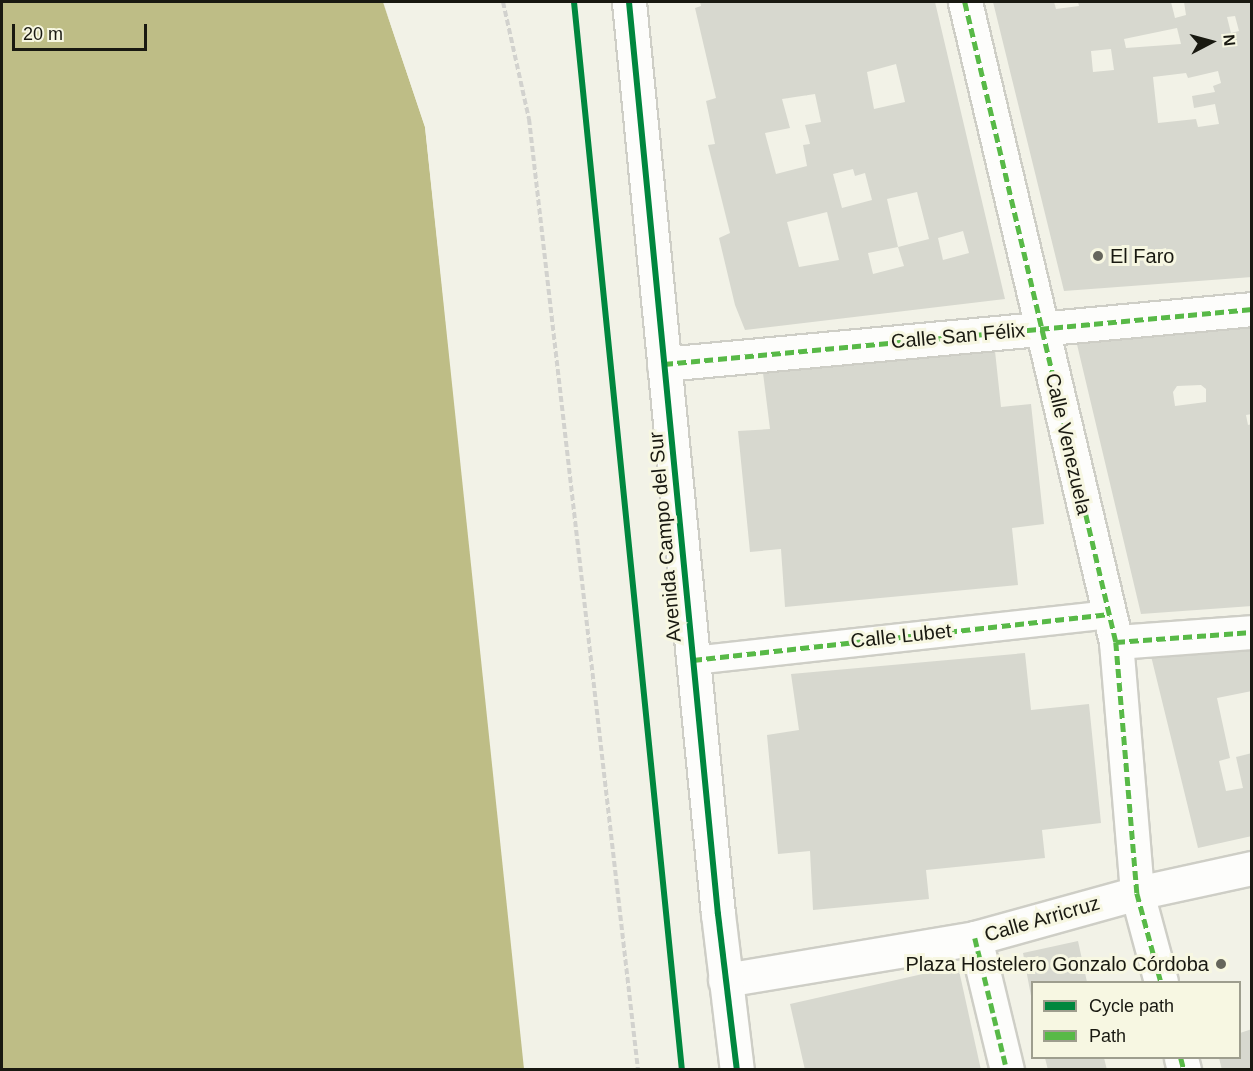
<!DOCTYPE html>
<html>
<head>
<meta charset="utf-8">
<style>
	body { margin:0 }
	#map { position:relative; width:1253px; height:1071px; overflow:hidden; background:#f2f2e7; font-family:Helvetica,sans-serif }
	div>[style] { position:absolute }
	.water>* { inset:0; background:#bebd86 }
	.pier>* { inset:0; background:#f2f2e7 }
	.building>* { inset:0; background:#d7d8cf }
	.path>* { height:4px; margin-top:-2px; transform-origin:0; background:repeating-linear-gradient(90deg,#d2d2ce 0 6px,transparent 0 9px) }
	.roads { filter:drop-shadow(2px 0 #cecec6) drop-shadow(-2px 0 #cecec6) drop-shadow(0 2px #cecec6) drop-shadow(0 -2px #cecec6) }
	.pedestrian>* { height:27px; margin:-13.5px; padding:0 13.5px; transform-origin:13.5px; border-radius:13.5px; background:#fdfdfb }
	.minor>* { height:33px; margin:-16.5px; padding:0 16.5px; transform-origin:16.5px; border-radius:16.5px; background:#fdfdfb }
	.tertiary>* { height:33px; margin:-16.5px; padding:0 16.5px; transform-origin:16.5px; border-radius:16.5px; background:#fdfdfb }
	.quiet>* { height:4.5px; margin-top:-2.25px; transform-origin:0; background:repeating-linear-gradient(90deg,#58b947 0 9px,transparent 0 13.5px) }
	.cycleway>* { height:6px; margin:-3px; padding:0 3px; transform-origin:3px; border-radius:3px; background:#00873e }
	.dots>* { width:16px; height:16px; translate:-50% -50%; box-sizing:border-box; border:3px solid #f7f7e2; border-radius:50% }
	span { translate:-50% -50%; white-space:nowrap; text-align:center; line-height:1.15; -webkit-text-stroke:6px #f7f7e2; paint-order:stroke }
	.poi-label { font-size:20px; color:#191911 }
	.left { translate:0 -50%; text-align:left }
	.right { translate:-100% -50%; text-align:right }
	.street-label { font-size:20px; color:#191911 }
	.frame { position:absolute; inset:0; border:3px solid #191911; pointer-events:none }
	.legend { position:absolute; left:1031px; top:981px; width:210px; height:78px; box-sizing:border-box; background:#f7f7e2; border:2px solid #9e9e8e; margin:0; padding:8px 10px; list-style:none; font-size:18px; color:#191911 }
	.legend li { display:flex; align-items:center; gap:12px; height:30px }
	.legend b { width:30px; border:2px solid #9e9e8e }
	.north { position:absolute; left:1181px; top:12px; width:60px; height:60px; -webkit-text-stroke:4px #f7f7e2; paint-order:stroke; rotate:84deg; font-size:16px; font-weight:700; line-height:24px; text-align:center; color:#191911 }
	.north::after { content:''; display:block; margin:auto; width:21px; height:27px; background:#191911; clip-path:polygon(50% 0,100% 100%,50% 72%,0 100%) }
	.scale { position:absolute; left:12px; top:24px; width:135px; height:27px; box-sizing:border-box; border:3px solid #191911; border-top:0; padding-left:8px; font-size:18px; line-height:21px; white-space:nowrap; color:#191911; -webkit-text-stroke:4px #f7f7e2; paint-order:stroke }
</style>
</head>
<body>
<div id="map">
	<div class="water">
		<div style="clip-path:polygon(2px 2px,383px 2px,425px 127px,524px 1069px,2px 1070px)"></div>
	</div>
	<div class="pier">
		<div style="clip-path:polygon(383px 2px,428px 127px,527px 1070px,425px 127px)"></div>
	</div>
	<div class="building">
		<div style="clip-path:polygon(evenodd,700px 2px,935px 2px,1005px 299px,745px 330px,735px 305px,719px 238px,730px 233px,708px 145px,715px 144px,706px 101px,716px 98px,695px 8px,701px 6px,700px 2px,896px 64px,905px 102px,874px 109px,867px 72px,896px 64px,700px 2px,815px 94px,821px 122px,805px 125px,810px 144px,803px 145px,807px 166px,776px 174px,765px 133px,790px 128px,782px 99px,815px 94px,700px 2px,853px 169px,855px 176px,865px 173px,872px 200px,842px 208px,833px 174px,853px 169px,700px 2px,917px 192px,929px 239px,898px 247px,887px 199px,917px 192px,700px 2px,827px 212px,839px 260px,799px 267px,787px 222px,827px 212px,700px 2px,963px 231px,969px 253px,943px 260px,938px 238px,963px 231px,700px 2px,898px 247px,904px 266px,873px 274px,868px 253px,898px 247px)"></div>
		<div style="clip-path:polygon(evenodd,993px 2px,1054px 2px,1056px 9px,1079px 6px,1078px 2px,1171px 2px,1175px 18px,1186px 15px,1184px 2px,1252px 2px,1252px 277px,1064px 291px,993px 2px,1235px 16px,1239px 31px,1231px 33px,1227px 17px,1235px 16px,993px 2px,1177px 28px,1181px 44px,1126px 48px,1124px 39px,1177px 28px,993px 2px,1111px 49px,1114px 70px,1093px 72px,1091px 51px,1111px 49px,993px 2px,1218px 71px,1221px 83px,1213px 86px,1215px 92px,1192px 96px,1194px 108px,1215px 104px,1219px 124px,1198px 127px,1196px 119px,1158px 123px,1153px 77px,1186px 73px,1188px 78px,1218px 71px)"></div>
		<div style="clip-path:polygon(evenodd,1252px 322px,1252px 414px,1246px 415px,1248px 425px,1252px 424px,1252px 606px,1141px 614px,1075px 336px,1252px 322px,1201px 385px,1206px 389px,1206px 402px,1175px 406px,1173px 392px,1177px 386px,1201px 385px)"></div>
		<div style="clip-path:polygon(995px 351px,1001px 407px,1031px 404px,1044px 524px,1012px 528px,1018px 585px,785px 607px,781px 549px,750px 552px,738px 431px,770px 429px,763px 373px)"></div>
		<div style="clip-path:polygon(1252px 649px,1252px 691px,1217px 698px,1230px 758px,1219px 761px,1226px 791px,1243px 788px,1236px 757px,1252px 753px,1252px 836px,1198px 848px,1151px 656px)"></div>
		<div style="clip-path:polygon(1025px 653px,1031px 710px,1089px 704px,1101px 823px,1042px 830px,1045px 858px,926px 870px,929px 899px,813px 910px,810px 851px,778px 854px,767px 735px,799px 730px,791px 674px)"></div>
		<div style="clip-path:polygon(1078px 941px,1087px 982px,1032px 982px,1031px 996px,1023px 953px)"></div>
		<div style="clip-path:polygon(958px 966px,981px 1070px,805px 1070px,790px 1004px)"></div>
		<div style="clip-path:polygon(1252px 1029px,1252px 1070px,1222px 1070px,1219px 1058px,1240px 1058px,1240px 1033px)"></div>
		<div style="clip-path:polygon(1045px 1058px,1104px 1058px,1107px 1070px,1048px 1070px)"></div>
	</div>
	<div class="path">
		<div style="left:503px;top:2px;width:120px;rotate:77.5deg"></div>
		<div style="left:529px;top:119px;width:957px;rotate:83.46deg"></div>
	</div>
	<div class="roads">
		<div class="pedestrian">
			<div style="left:693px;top:660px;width:419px;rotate:-6.3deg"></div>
		</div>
		<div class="minor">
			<div style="left:965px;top:2px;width:658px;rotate:76.72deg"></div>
			<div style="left:1116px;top:642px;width:252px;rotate:85.2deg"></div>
			<div style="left:1137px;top:893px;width:92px;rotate:74.9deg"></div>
			<div style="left:664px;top:364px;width:591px;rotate:-5.34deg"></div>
			<div style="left:1116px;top:642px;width:136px;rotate:-4.2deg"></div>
			<div style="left:975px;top:938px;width:136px;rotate:76.4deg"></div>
			<div style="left:725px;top:980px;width:254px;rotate:-9.5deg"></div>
			<div style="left:975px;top:938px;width:168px;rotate:-15.5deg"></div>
			<div style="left:1137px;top:893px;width:118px;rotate:-12.3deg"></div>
			<div style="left:1181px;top:1058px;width:12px;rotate:76deg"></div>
		</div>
		<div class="tertiary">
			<div style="left:629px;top:2px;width:916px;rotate:84.43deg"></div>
			<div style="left:718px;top:914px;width:157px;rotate:83.1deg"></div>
		</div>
	</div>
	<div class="quiet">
		<div style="left:965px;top:2px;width:658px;rotate:76.72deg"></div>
		<div style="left:1116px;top:642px;width:252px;rotate:85.2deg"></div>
		<div style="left:1137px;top:893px;width:92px;rotate:74.9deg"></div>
		<div style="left:664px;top:364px;width:591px;rotate:-5.34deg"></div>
		<div style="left:1116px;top:642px;width:136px;rotate:-4.2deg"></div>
		<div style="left:693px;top:660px;width:419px;rotate:-6.3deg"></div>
		<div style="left:975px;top:938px;width:136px;rotate:76.4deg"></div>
		<div style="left:1181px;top:1058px;width:12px;rotate:76deg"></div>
	</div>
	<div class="cycleway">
		<div style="left:574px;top:2px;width:1073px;rotate:84.23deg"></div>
		<div style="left:629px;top:2px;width:916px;rotate:84.43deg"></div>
		<div style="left:718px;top:914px;width:157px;rotate:83.1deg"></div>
	</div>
	<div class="dots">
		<div style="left:1098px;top:256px;background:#65655c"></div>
		<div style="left:1221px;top:964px;background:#65655c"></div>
	</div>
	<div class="poi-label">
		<span class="left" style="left:1110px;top:256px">El Faro</span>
		<span class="right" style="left:1209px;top:964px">Plaza Hostelero Gonzalo Córdoba</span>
	</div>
	<div class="street-label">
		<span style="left:958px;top:336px;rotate:-5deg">Calle San Félix</span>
		<span style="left:1068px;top:444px;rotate:77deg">Calle Venezuela</span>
		<span style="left:665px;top:537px;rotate:-95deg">Avenida Campo del Sur</span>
		<span style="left:901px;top:636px;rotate:-6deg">Calle Lubet</span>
		<span style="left:1042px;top:919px;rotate:-16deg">Calle Arricruz</span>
	</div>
	<div class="frame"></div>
	<ul class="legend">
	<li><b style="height:8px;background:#00873e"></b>Cycle path</li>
	<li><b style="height:8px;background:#58b947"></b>Path</li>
	</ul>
	<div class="north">N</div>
	<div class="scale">20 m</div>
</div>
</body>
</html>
